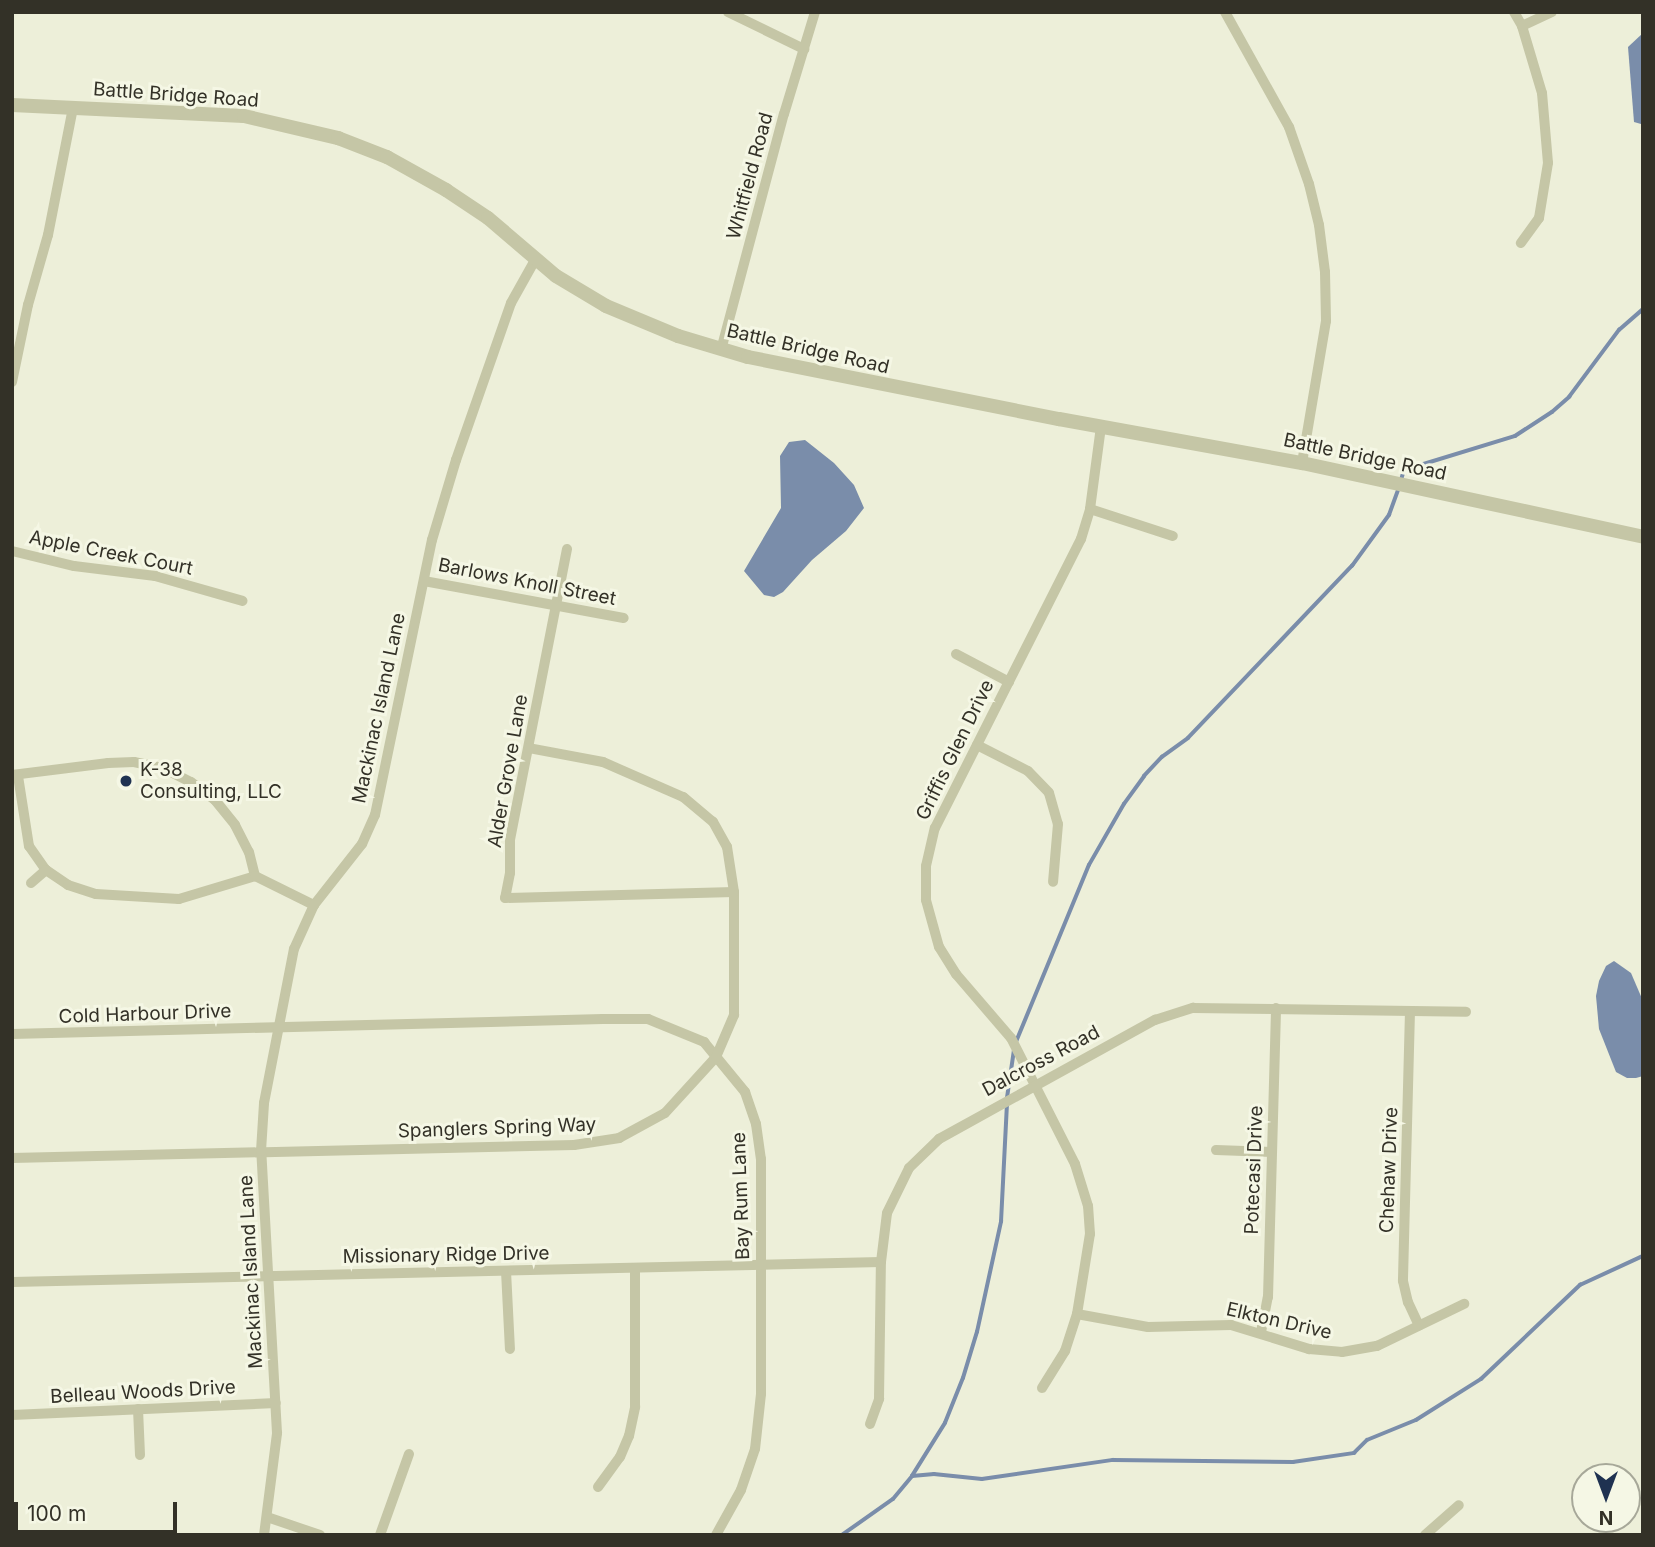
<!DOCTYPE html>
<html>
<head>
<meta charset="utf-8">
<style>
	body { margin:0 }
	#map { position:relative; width:1655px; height:1547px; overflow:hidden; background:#edefd9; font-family:Inter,sans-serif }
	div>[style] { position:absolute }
	.water>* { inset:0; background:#7a8daa }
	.stream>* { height:3.5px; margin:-1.75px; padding:0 1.75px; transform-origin:1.75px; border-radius:1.75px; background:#7a8daa }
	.minor>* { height:10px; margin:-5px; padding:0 5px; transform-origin:5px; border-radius:5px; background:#c5c6a6 }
	.tertiary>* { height:14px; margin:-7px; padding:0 7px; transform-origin:7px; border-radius:7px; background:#c5c6a6 }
	.dots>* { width:19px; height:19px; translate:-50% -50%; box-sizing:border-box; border:4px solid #f5f7e5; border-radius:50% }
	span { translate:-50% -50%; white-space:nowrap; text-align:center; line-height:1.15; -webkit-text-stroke:6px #f5f7e5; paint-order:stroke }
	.street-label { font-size:19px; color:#333127 }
	.poi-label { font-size:19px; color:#333127 }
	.left { translate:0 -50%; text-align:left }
	.frame { position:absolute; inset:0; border:14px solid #333127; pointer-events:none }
	.north { position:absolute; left:1571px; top:1463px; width:70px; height:70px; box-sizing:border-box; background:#f5f7e5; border:2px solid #a7a899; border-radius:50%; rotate:180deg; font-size:19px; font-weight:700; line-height:28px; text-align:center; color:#333127 }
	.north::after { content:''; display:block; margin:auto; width:24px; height:32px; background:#1f3251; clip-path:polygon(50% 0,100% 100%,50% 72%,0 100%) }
	.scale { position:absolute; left:14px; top:1502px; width:163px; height:32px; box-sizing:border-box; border:4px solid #333127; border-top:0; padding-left:9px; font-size:21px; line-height:24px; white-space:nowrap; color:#333127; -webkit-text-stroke:5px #f5f7e5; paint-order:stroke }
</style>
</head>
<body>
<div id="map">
	<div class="water">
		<div style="clip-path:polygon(1643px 33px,1643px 122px,1641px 124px,1634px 122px,1628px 47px)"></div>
		<div style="clip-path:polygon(805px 440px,834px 463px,854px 485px,864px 508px,846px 531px,812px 560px,783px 592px,774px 597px,764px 595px,744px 571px,781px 508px,780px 456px,789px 442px)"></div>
		<div style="clip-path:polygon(1614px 961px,1631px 973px,1643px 1001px,1643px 1076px,1636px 1078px,1627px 1078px,1616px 1072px,1599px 1029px,1596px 996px,1599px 981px,1606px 966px)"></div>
	</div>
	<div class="stream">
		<div style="left:1401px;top:480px;width:10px;rotate:-73deg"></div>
		<div style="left:1404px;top:470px;width:116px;rotate:-17deg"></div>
		<div style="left:1515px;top:436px;width:44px;rotate:-33deg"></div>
		<div style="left:1552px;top:412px;width:23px;rotate:-41deg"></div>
		<div style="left:1569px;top:397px;width:84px;rotate:-53.3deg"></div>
		<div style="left:1619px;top:330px;width:32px;rotate:-41deg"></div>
		<div style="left:1016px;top:1042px;width:191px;rotate:-67.6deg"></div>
		<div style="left:1089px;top:865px;width:70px;rotate:-60.2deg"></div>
		<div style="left:1124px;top:804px;width:34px;rotate:-54deg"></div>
		<div style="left:1144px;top:776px;width:26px;rotate:-47deg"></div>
		<div style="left:1162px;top:757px;width:32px;rotate:-36deg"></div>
		<div style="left:1188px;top:738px;width:238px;rotate:-46.4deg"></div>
		<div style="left:1352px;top:566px;width:63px;rotate:-54deg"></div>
		<div style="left:1389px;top:515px;width:30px;rotate:-70deg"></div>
		<div style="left:1007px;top:1098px;width:49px;rotate:-81.7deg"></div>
		<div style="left:912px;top:1476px;width:22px;rotate:-5deg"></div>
		<div style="left:934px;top:1474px;width:48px;rotate:5.9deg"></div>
		<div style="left:982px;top:1479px;width:132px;rotate:-8.3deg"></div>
		<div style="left:1113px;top:1460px;width:180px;rotate:0.6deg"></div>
		<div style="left:1293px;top:1462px;width:62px;rotate:-8.4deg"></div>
		<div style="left:1354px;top:1453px;width:18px;rotate:-45deg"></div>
		<div style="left:1367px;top:1440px;width:53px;rotate:-22.2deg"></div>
		<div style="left:1416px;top:1420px;width:77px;rotate:-32.2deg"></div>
		<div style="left:1481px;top:1379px;width:137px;rotate:-43.5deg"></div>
		<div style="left:1580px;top:1285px;width:69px;rotate:-24.7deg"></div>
		<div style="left:842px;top:1535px;width:62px;rotate:-35.2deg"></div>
		<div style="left:893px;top:1499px;width:30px;rotate:-50deg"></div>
		<div style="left:912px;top:1476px;width:62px;rotate:-58.1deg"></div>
		<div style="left:945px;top:1423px;width:48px;rotate:-68.2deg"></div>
		<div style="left:963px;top:1378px;width:48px;rotate:-73.1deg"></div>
		<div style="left:977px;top:1332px;width:113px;rotate:-77.7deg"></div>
		<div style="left:1001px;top:1222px;width:117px;rotate:-87.1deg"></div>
	</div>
	<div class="minor">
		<div style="left:728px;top:12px;width:85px;rotate:26deg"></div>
		<div style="left:1225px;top:12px;width:132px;rotate:60.9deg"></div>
		<div style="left:1289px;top:127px;width:60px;rotate:70.7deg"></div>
		<div style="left:1309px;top:184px;width:42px;rotate:76.3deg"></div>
		<div style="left:1319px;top:225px;width:47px;rotate:82.7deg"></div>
		<div style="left:1325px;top:272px;width:49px;rotate:88.8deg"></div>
		<div style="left:1326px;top:321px;width:144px;rotate:99.6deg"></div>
		<div style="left:1514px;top:12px;width:16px;rotate:60deg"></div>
		<div style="left:1522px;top:26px;width:70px;rotate:73.4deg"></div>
		<div style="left:1542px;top:93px;width:70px;rotate:85.1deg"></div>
		<div style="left:1548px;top:163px;width:56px;rotate:99.3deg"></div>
		<div style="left:1539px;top:218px;width:31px;rotate:126deg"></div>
		<div style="left:1522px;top:26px;width:33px;rotate:-25deg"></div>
		<div style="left:721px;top:350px;width:244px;rotate:-75.1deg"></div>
		<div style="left:784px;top:114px;width:107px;rotate:-73.1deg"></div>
		<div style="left:12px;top:382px;width:79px;rotate:-78.3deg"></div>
		<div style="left:28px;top:305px;width:73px;rotate:-74.1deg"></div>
		<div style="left:48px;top:235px;width:129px;rotate:-78.9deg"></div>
		<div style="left:1090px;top:509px;width:87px;rotate:18deg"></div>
		<div style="left:567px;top:549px;width:297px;rotate:101.1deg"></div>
		<div style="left:510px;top:840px;width:33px;rotate:90deg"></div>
		<div style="left:510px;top:873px;width:25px;rotate:101deg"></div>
		<div style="left:505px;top:898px;width:229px;rotate:-1.5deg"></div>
		<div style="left:12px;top:551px;width:64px;rotate:13.6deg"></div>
		<div style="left:74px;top:566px;width:82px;rotate:7deg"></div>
		<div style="left:155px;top:576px;width:91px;rotate:15.9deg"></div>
		<div style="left:424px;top:581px;width:203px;rotate:10.5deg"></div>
		<div style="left:956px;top:654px;width:60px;rotate:27.8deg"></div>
		<div style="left:977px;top:745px;width:57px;rotate:27deg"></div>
		<div style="left:1028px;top:771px;width:30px;rotate:46deg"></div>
		<div style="left:1049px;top:793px;width:32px;rotate:74deg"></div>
		<div style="left:1058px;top:824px;width:58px;rotate:94.9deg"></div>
		<div style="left:12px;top:775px;width:97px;rotate:-7.1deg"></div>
		<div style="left:108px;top:763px;width:26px;rotate:-2deg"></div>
		<div style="left:134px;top:762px;width:30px;rotate:12deg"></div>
		<div style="left:163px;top:768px;width:31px;rotate:27deg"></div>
		<div style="left:191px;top:782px;width:30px;rotate:37deg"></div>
		<div style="left:215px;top:800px;width:32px;rotate:51deg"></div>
		<div style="left:235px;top:825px;width:30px;rotate:63deg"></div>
		<div style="left:249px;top:852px;width:25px;rotate:76deg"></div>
		<div style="left:18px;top:776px;width:71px;rotate:81.1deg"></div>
		<div style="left:29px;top:846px;width:29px;rotate:55deg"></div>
		<div style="left:46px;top:870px;width:27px;rotate:34deg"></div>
		<div style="left:68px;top:885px;width:29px;rotate:18deg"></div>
		<div style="left:96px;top:894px;width:83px;rotate:3.4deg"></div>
		<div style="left:179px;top:899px;width:79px;rotate:-16.8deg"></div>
		<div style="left:255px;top:876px;width:66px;rotate:26.2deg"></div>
		<div style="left:31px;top:883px;width:20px;rotate:-41deg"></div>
		<div style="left:1410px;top:1011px;width:270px;rotate:91.5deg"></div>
		<div style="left:1403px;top:1281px;width:22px;rotate:77deg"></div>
		<div style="left:1408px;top:1302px;width:26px;rotate:65deg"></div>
		<div style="left:12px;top:1034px;width:591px;rotate:-1.45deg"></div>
		<div style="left:603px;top:1019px;width:45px"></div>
		<div style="left:648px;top:1019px;width:61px;rotate:22.3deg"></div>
		<div style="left:704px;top:1042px;width:65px;rotate:50.6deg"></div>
		<div style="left:745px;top:1092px;width:34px;rotate:71deg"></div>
		<div style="left:756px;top:1124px;width:35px;rotate:82deg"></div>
		<div style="left:761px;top:1159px;width:235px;rotate:90deg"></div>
		<div style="left:761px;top:1394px;width:55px;rotate:96.2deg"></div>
		<div style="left:755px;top:1449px;width:43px;rotate:108.9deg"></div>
		<div style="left:741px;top:1490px;width:51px;rotate:119.1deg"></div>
		<div style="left:1216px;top:1150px;width:56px;rotate:2deg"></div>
		<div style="left:12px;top:1158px;width:562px;rotate:-1.33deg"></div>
		<div style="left:574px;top:1145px;width:46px;rotate:-8.8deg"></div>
		<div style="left:619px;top:1138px;width:52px;rotate:-28.5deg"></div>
		<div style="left:665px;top:1113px;width:76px;rotate:-47.7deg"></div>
		<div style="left:716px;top:1057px;width:46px;rotate:-66.8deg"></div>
		<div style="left:734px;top:1015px;width:123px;rotate:-90deg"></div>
		<div style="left:734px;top:892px;width:46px;rotate:-98.8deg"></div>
		<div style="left:727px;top:847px;width:29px;rotate:-119deg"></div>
		<div style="left:713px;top:822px;width:39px;rotate:-140deg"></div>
		<div style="left:683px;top:797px;width:87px;rotate:-156.4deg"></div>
		<div style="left:603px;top:762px;width:75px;rotate:-169.3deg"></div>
		<div style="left:506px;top:1271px;width:78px;rotate:87.1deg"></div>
		<div style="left:12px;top:1282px;width:869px;rotate:-1.32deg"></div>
		<div style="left:1077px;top:1314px;width:72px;rotate:10.4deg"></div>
		<div style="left:1148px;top:1327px;width:83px;rotate:-1.4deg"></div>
		<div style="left:1231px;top:1325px;width:82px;rotate:17.1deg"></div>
		<div style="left:1309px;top:1349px;width:33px;rotate:5deg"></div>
		<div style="left:1342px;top:1352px;width:36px;rotate:-10deg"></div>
		<div style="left:1377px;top:1346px;width:97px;rotate:-25.8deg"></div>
		<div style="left:1261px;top:1332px;width:36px;rotate:-79deg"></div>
		<div style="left:1268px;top:1297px;width:289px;rotate:-88.4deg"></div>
		<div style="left:1042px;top:1388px;width:44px;rotate:-58.1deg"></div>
		<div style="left:1065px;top:1351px;width:39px;rotate:-72deg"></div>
		<div style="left:1077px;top:1314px;width:81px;rotate:-80.8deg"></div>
		<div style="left:1090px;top:1234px;width:28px;rotate:-94deg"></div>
		<div style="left:1088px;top:1206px;width:44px;rotate:-107.2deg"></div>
		<div style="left:1075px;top:1164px;width:141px;rotate:-116.9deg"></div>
		<div style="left:1011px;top:1038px;width:84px;rotate:-130.7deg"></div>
		<div style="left:956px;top:974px;width:32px;rotate:-122deg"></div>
		<div style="left:939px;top:947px;width:49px;rotate:-105.5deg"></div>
		<div style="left:926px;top:900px;width:34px;rotate:-90deg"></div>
		<div style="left:926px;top:866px;width:39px;rotate:-77deg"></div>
		<div style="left:935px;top:828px;width:324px;rotate:-63.2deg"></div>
		<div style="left:1081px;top:539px;width:31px;rotate:-73deg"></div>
		<div style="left:1090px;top:509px;width:83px;rotate:-82.4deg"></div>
		<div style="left:138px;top:1409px;width:46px;rotate:87.5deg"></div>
		<div style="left:12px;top:1415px;width:264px;rotate:-2.6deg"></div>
		<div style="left:870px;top:1424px;width:27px;rotate:-70deg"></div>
		<div style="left:879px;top:1399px;width:137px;rotate:-89.2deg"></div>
		<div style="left:881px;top:1262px;width:49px;rotate:-83deg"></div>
		<div style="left:887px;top:1213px;width:50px;rotate:-63.9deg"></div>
		<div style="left:909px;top:1168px;width:42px;rotate:-44deg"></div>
		<div style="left:939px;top:1139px;width:247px;rotate:-28.9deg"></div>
		<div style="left:1155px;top:1020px;width:40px;rotate:-18deg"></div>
		<div style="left:1193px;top:1008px;width:273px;rotate:0.8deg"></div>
		<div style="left:598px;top:1487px;width:37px;rotate:-54deg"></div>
		<div style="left:620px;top:1457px;width:23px;rotate:-67deg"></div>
		<div style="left:629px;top:1436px;width:30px;rotate:-78deg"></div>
		<div style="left:635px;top:1407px;width:139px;rotate:-90deg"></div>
		<div style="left:267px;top:1517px;width:56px;rotate:18.8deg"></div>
		<div style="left:264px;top:1535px;width:103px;rotate:-82.7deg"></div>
		<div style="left:277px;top:1433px;width:282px;rotate:-93.2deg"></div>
		<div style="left:261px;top:1151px;width:48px;rotate:-86.4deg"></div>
		<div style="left:264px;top:1103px;width:157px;rotate:-79deg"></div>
		<div style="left:294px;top:949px;width:48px;rotate:-65.6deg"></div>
		<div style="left:314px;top:905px;width:78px;rotate:-51.8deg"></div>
		<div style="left:362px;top:844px;width:32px;rotate:-66deg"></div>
		<div style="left:375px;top:815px;width:281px;rotate:-78.3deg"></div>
		<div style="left:432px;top:540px;width:84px;rotate:-73.3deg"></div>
		<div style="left:456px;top:460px;width:166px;rotate:-70.7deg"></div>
		<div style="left:511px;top:303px;width:49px;rotate:-60.8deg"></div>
		<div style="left:380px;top:1535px;width:86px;rotate:-70.3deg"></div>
		<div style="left:1425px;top:1535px;width:45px;rotate:-41.4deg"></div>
	</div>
	<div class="tertiary">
		<div style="left:12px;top:105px;width:232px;rotate:2.7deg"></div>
		<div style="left:244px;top:116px;width:97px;rotate:13.2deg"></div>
		<div style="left:338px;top:138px;width:53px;rotate:21.2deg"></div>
		<div style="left:387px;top:157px;width:68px;rotate:29.2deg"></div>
		<div style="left:446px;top:190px;width:50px;rotate:33.7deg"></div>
		<div style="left:488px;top:218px;width:89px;rotate:40.5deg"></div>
		<div style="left:556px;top:276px;width:58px;rotate:31deg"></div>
		<div style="left:606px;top:306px;width:78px;rotate:22.6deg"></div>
		<div style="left:678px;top:336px;width:73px;rotate:16.7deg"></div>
		<div style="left:748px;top:357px;width:317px;rotate:11.3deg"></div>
		<div style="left:1059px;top:419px;width:247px;rotate:10.3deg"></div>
		<div style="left:1302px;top:463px;width:349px;rotate:12.2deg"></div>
	</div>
	<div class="dots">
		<div style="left:126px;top:781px;background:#1f3251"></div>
	</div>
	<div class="street-label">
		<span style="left:176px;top:95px;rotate:4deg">Battle Bridge Road</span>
		<span style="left:750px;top:176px;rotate:-75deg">Whitfield Road</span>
		<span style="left:808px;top:349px;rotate:13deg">Battle Bridge Road</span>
		<span style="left:1365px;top:457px;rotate:12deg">Battle Bridge Road</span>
		<span style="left:111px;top:553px;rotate:11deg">Apple Creek Court</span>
		<span style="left:527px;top:582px;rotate:11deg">Barlows Knoll Street</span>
		<span style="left:379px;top:708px;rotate:-78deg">Mackinac Island Lane</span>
		<span style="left:955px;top:750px;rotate:-64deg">Griffis Glen Drive</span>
		<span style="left:508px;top:771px;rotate:-80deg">Alder Grove Lane</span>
		<span style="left:145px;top:1014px;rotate:-2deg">Cold Harbour Drive</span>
		<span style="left:1041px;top:1061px;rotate:-28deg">Dalcross Road</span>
		<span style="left:497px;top:1128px;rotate:-2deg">Spanglers Spring Way</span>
		<span style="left:1254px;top:1170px;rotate:-88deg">Potecasi Drive</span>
		<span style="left:1389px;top:1170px;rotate:-88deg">Chehaw Drive</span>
		<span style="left:741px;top:1196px;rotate:-92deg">Bay Rum Lane</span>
		<span style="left:446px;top:1255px;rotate:-1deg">Missionary Ridge Drive</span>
		<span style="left:251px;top:1272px;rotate:-93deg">Mackinac Island Lane</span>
		<span style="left:1279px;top:1321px;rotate:13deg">Elkton Drive</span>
		<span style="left:143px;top:1392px;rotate:-3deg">Belleau Woods Drive</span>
	</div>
	<div class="poi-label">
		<span class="left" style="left:140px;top:781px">K-38<br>Consulting, LLC</span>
	</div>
	<div class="frame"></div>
	<div class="north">N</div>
	<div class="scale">100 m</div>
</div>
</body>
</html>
